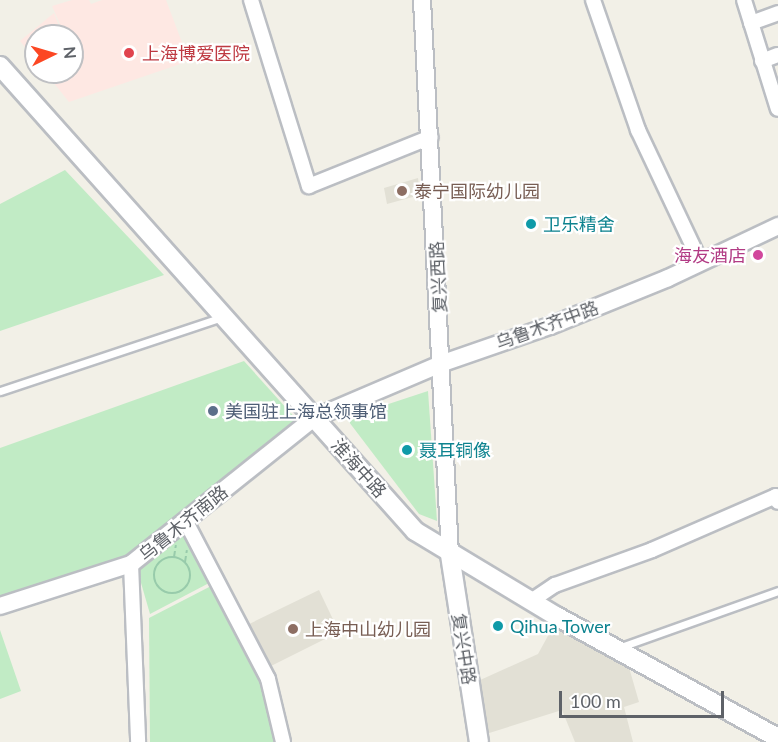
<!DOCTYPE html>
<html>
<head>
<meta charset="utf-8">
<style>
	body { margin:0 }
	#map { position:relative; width:778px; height:742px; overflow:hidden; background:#f2f0e7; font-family:Lato,"Noto Sans SC",sans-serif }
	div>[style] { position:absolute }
	.education>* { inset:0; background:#e2e0d5 }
	.medical>* { inset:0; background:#fee8e3 }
	.green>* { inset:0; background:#c1ebc5 }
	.path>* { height:2px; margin-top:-1px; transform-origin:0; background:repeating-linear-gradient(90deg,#98cbab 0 6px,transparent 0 9px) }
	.path>.ring { margin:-1px; padding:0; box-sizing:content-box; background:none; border:2px solid #98cbab; border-radius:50% }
	.roads { filter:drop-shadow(2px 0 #bbbec3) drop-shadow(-2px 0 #bbbec3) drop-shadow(0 2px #bbbec3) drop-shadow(0 -2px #bbbec3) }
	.service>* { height:7px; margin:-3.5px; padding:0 3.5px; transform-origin:3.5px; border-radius:3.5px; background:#fff }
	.minor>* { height:14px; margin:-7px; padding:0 7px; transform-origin:7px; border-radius:7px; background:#fff }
	.tertiary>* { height:16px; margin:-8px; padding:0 8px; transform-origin:8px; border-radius:8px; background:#fff }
	.secondary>* { height:18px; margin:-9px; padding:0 9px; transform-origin:9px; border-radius:9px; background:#fff }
	.dots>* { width:16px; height:16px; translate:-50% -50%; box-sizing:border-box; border:3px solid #fff; border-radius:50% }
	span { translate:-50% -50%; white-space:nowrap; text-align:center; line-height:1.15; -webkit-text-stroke:4.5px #fff; paint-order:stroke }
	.health-label { font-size:18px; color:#be3a42 }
	.left { translate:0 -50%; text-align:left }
	.education-label { font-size:18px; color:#785e54 }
	.culture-label { font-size:18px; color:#0d838f }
	.hotel-label { font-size:18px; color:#b23c85 }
	.right { translate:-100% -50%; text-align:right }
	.street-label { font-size:18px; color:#5e6268 }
	.service-label { font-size:18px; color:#4e5e75 }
	.north { position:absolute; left:24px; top:24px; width:60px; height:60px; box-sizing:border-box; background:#fff; border:2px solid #bfc0c3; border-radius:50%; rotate:85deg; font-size:16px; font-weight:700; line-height:24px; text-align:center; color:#5e6268 }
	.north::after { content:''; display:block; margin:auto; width:21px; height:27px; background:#fc4723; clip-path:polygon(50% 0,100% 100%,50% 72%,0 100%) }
	.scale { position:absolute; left:559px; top:691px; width:165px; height:27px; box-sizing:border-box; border:3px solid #5e6268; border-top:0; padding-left:8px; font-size:18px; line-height:21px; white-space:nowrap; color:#5e6268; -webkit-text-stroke:4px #fff; paint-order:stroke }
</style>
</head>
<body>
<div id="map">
	<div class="education">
		<div style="clip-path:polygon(418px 178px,420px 195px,387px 204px,384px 188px)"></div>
		<div style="clip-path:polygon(319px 590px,339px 632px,269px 667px,247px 625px)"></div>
		<div style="clip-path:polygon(555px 623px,628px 664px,639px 702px,624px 707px,633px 742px,575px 742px,562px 710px,486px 734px,478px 681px,538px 654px)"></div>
	</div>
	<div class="medical">
		<div style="clip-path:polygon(72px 0,89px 0,91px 4px,102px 0,166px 0,189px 61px,69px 102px,45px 72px,72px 72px,72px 36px,65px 36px,52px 6px)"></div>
		<div style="clip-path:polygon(54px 13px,63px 36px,36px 36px,36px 61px,20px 41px)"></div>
	</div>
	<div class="green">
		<div style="clip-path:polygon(65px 170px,164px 275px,0 331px,0 204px)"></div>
		<div style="clip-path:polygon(244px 361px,297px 420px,129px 556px,0 599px,0 448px)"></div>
		<div style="clip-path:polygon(428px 391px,437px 521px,419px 514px,346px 418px)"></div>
		<div style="clip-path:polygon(182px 529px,211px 582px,150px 614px,137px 569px)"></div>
		<div style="clip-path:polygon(213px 585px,264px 685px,275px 742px,150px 742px,149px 618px)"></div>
		<div style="clip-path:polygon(0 630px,21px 691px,0 699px)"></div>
	</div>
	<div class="path">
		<div style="left:174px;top:557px;width:12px;rotate:-81deg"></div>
		<div class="ring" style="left:154px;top:557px;width:34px;height:34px"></div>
		<div style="left:185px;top:562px;width:12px;rotate:-81deg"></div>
	</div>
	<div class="roads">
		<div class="service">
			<div style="left:0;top:391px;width:234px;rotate:-18.4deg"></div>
			<div style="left:618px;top:648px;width:170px;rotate:-19.6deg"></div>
		</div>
		<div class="minor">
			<div style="left:251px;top:0;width:195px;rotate:72.7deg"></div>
			<div style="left:309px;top:186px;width:131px;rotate:-21.9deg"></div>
			<div style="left:593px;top:0;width:138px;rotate:70.9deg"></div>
			<div style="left:638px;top:130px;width:147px;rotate:64.7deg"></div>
			<div style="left:744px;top:0;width:114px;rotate:72.7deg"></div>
			<div style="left:751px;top:23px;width:29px;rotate:-20deg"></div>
			<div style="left:762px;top:61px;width:17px;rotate:-21deg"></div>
			<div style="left:185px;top:520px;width:179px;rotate:62.4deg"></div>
			<div style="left:268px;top:679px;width:65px;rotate:76.6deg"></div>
			<div style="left:131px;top:564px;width:178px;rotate:87.7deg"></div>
			<div style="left:531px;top:601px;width:29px;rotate:-34deg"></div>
			<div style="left:555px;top:585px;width:103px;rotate:-19.8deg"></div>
			<div style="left:652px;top:550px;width:135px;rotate:-23.5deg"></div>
			<div style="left:776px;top:496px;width:6px;rotate:72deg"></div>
		</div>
		<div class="tertiary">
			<div style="left:422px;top:0;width:556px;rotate:87.11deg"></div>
			<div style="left:0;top:606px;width:138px;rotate:-17.8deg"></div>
			<div style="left:131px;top:564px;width:234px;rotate:-38.6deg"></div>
			<div style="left:314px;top:418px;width:140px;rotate:-23.1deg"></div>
			<div style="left:443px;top:363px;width:113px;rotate:-19.1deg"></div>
			<div style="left:550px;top:326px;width:127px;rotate:-22.1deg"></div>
			<div style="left:668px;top:278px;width:122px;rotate:-25.3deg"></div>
		</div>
		<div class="secondary">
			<div style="left:0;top:66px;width:623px;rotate:48.25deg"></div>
			<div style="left:415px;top:531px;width:165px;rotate:31.1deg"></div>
			<div style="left:556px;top:616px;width:253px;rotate:28.8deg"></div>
			<div style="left:450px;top:555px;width:189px;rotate:81.2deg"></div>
		</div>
	</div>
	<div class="dots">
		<div style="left:129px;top:53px;background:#e0444e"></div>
		<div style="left:402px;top:191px;background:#8d6e63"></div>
		<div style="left:531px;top:224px;background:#0f9aa8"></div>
		<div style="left:758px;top:255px;background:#d1479c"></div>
		<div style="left:213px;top:411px;background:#5c6f8a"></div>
		<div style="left:407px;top:450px;background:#0f9aa8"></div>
		<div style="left:498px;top:626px;background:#0f9aa8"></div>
		<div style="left:293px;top:629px;background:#8d6e63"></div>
	</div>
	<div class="health-label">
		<span class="left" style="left:142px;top:53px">上海博爱医院</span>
	</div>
	<div class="education-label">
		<span class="left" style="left:414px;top:191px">泰宁国际幼儿园</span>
		<span class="left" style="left:305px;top:629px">上海中山幼儿园</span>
	</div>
	<div class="culture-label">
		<span class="left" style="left:543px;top:224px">卫乐精舍</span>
		<span class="left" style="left:419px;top:450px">聂耳铜像</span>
		<span class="left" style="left:510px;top:626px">Qihua Tower</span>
	</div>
	<div class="hotel-label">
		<span class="right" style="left:746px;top:255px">海友酒店</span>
	</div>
	<div class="street-label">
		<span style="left:438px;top:277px;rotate:-93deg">复兴西路</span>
		<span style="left:547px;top:325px;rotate:-20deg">乌鲁木齐中路</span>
		<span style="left:359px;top:468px;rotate:48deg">淮海中路</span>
		<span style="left:183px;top:523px;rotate:-39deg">乌鲁木齐南路</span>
		<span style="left:464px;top:649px;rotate:81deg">复兴中路</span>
	</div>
	<div class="service-label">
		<span class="left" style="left:225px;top:411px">美国驻上海总领事馆</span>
	</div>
	<div class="north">N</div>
	<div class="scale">100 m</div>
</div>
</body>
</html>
